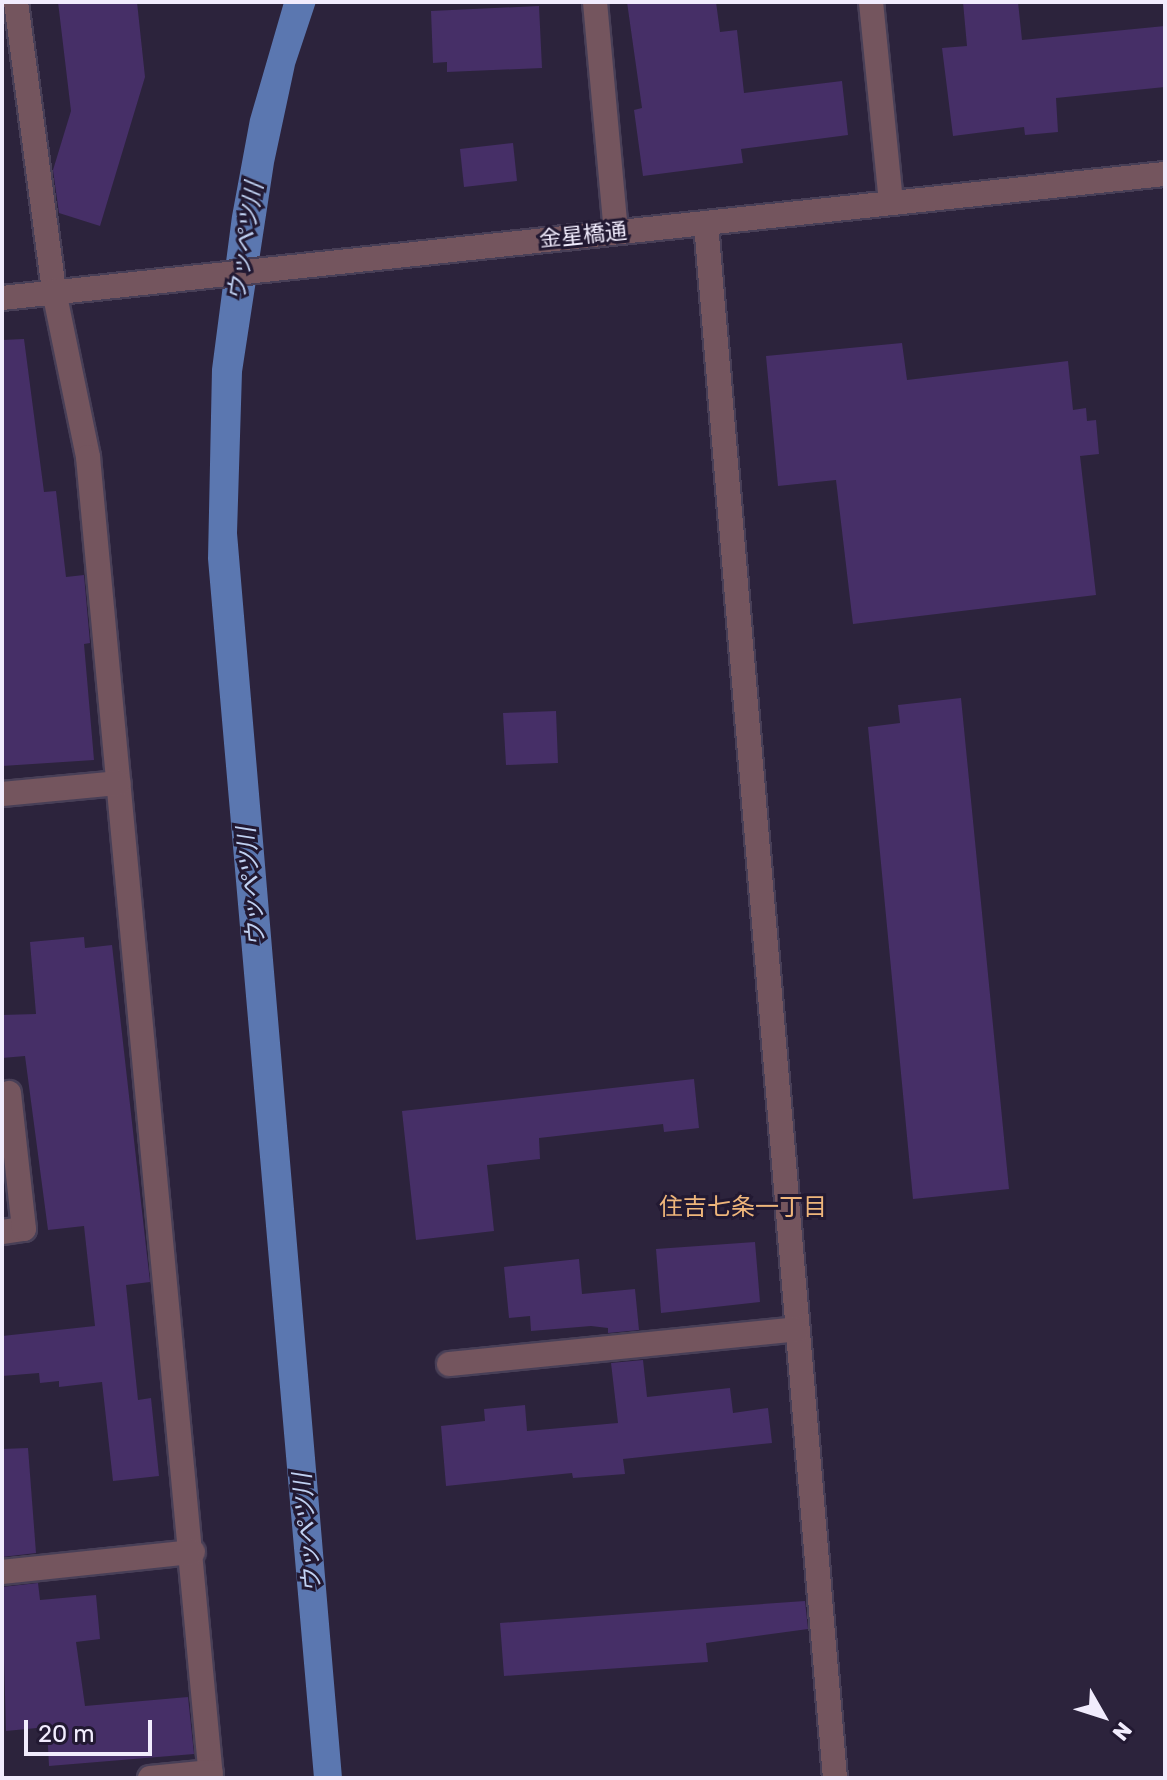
<!DOCTYPE html>
<html>
<head>
<meta charset="utf-8">
<style>
	body { margin:0 }
	#map { position:relative; width:1167px; height:1780px; overflow:hidden; background:#2c233c; font-family:Rubik,"Noto Sans JP",sans-serif }
	div>[style] { position:absolute }
	.water>* { inset:0; background:#5b77b0 }
	.building>* { inset:0; background:#462f67 }
	.roads { filter:drop-shadow(2px 0 #483f57) drop-shadow(-2px 0 #483f57) drop-shadow(0 2px #483f57) drop-shadow(0 -2px #483f57) }
	.minor>* { height:24px; margin:-12px; padding:0 12px; transform-origin:12px; border-radius:12px; background:#74555e }
	span { translate:-50% -50%; white-space:nowrap; text-align:center; line-height:1.15; -webkit-text-stroke:6px #221932; paint-order:stroke }
	.street-label { font-size:22px; color:#f1ecfd }
	.water-label { font-size:24px; color:#c0d1f2; font-style:italic }
	.neighbourhood-label { font-size:24px; color:#efb67b }
	.frame { position:absolute; inset:0; border:4px solid #f1ecfd; pointer-events:none }
	.north { position:absolute; left:1063px; top:1676px; width:80px; height:80px; -webkit-text-stroke:6px #221932; paint-order:stroke; rotate:129deg; font-size:22px; font-weight:700; line-height:32px; text-align:center; color:#f1ecfd }
	.north::after { content:''; display:block; margin:auto; width:28px; height:36px; background:#f1ecfd; clip-path:polygon(50% 0,100% 100%,50% 72%,0 100%) }
	.scale { position:absolute; left:24px; top:1720px; width:128px; height:36px; box-sizing:border-box; border:4px solid #f1ecfd; border-top:0; padding-left:10px; font-size:24px; line-height:28px; white-space:nowrap; color:#f1ecfd; -webkit-text-stroke:6px #221932; paint-order:stroke }
</style>
</head>
<body>
<div id="map">
	<div class="water">
		<div style="clip-path:polygon(284px 2px,316px 2px,295px 65px,274px 163px,242px 372px,237px 533px,342px 1778px,314px 1778px,208px 559px,212px 369px,232px 216px,250px 119px)"></div>
	</div>
	<div class="building">
		<div style="clip-path:polygon(58px 2px,137px 2px,145px 77px,100px 226px,59px 213px,53px 170px,71px 111px)"></div>
		<div style="clip-path:polygon(627px 2px,716px 2px,720px 32px,737px 30px,744px 93px,842px 81px,848px 135px,741px 149px,743px 163px,643px 176px,634px 110px,642px 108px)"></div>
		<div style="clip-path:polygon(963px 2px,1018px 2px,1022px 40px,1165px 26px,1165px 87px,1056px 98px,1058px 132px,1025px 135px,1024px 127px,953px 136px,942px 48px,967px 46px)"></div>
		<div style="clip-path:polygon(539px 6px,542px 68px,447px 72px,447px 62px,433px 63px,431px 11px)"></div>
		<div style="clip-path:polygon(513px 143px,517px 181px,464px 187px,460px 149px)"></div>
		<div style="clip-path:polygon(24px 339px,44px 492px,56px 491px,66px 577px,84px 575px,90px 643px,84px 644px,94px 760px,2px 766px,2px 340px)"></div>
		<div style="clip-path:polygon(902px 343px,907px 380px,1068px 361px,1073px 410px,1086px 408px,1087px 421px,1096px 420px,1099px 454px,1080px 456px,1096px 595px,853px 624px,836px 480px,778px 486px,766px 356px)"></div>
		<div style="clip-path:polygon(961px 698px,1009px 1189px,913px 1199px,868px 727px,900px 723px,898px 705px)"></div>
		<div style="clip-path:polygon(556px 711px,558px 763px,506px 765px,503px 713px)"></div>
		<div style="clip-path:polygon(84px 937px,85px 948px,112px 945px,150px 1282px,126px 1285px,138px 1400px,151px 1398px,159px 1476px,113px 1481px,102px 1382px,59px 1387px,59px 1381px,40px 1383px,39px 1373px,2px 1376px,2px 1336px,95px 1326px,84px 1226px,48px 1230px,25px 1056px,2px 1058px,2px 1015px,36px 1014px,30px 942px)"></div>
		<div style="clip-path:polygon(694px 1079px,699px 1128px,664px 1132px,663px 1124px,539px 1138px,540px 1159px,487px 1165px,494px 1231px,416px 1240px,402px 1111px)"></div>
		<div style="clip-path:polygon(755px 1242px,760px 1302px,661px 1313px,656px 1249px)"></div>
		<div style="clip-path:polygon(579px 1259px,582px 1294px,635px 1289px,639px 1330px,608px 1333px,608px 1328px,591px 1326px,531px 1331px,530px 1316px,509px 1318px,504px 1267px)"></div>
		<div style="clip-path:polygon(643px 1360px,647px 1397px,730px 1388px,733px 1413px,768px 1408px,772px 1443px,623px 1459px,625px 1474px,573px 1478px,572px 1473px,446px 1486px,441px 1426px,485px 1421px,484px 1409px,525px 1405px,527px 1431px,618px 1423px,611px 1363px)"></div>
		<div style="clip-path:polygon(28px 1448px,36px 1553px,2px 1557px,2px 1449px)"></div>
		<div style="clip-path:polygon(38px 1583px,40px 1600px,96px 1595px,100px 1639px,76px 1642px,85px 1706px,188px 1697px,194px 1754px,49px 1766px,47px 1727px,6px 1731px,2px 1587px)"></div>
		<div style="clip-path:polygon(805px 1601px,808px 1629px,706px 1643px,708px 1662px,504px 1676px,500px 1623px)"></div>
	</div>
	<div class="roads">
		<div class="minor">
			<div style="left:16px;top:2px;width:291px;rotate:82.5deg"></div>
			<div style="left:54px;top:291px;width:169px;rotate:78.4deg"></div>
			<div style="left:88px;top:457px;width:1327px;rotate:84.68deg"></div>
			<div style="left:595px;top:2px;width:231px;rotate:84.8deg"></div>
			<div style="left:871px;top:2px;width:201px;rotate:84.3deg"></div>
			<div style="left:706px;top:223px;width:1560px;rotate:85.26deg"></div>
			<div style="left:2px;top:298px;width:1170px;rotate:-6.09deg"></div>
			<div style="left:2px;top:794px;width:117px;rotate:-5.4deg"></div>
			<div style="left:2px;top:1232px;width:22px;rotate:-8deg"></div>
			<div style="left:24px;top:1229px;width:137px;rotate:-96.3deg"></div>
			<div style="left:449px;top:1364px;width:350px;rotate:-5.7deg"></div>
			<div style="left:2px;top:1572px;width:192px;rotate:-6deg"></div>
			<div style="left:150px;top:1778px;width:61px;rotate:-5.6deg"></div>
		</div>
	</div>
	<div class="street-label">
		<span style="left:583px;top:235px;rotate:-6deg">金星橋通</span>
	</div>
	<div class="water-label">
		<span style="left:246px;top:242px;rotate:-81deg">ウッペツ川</span>
		<span style="left:252px;top:887px;rotate:-95deg">ウッペツ川</span>
		<span style="left:308px;top:1533px;rotate:-95deg">ウッペツ川</span>
	</div>
	<div class="neighbourhood-label">
		<span style="left:743px;top:1208px">住吉七条一丁目</span>
	</div>
	<div class="frame"></div>
	<div class="north">N</div>
	<div class="scale">20 m</div>
</div>
</body>
</html>
